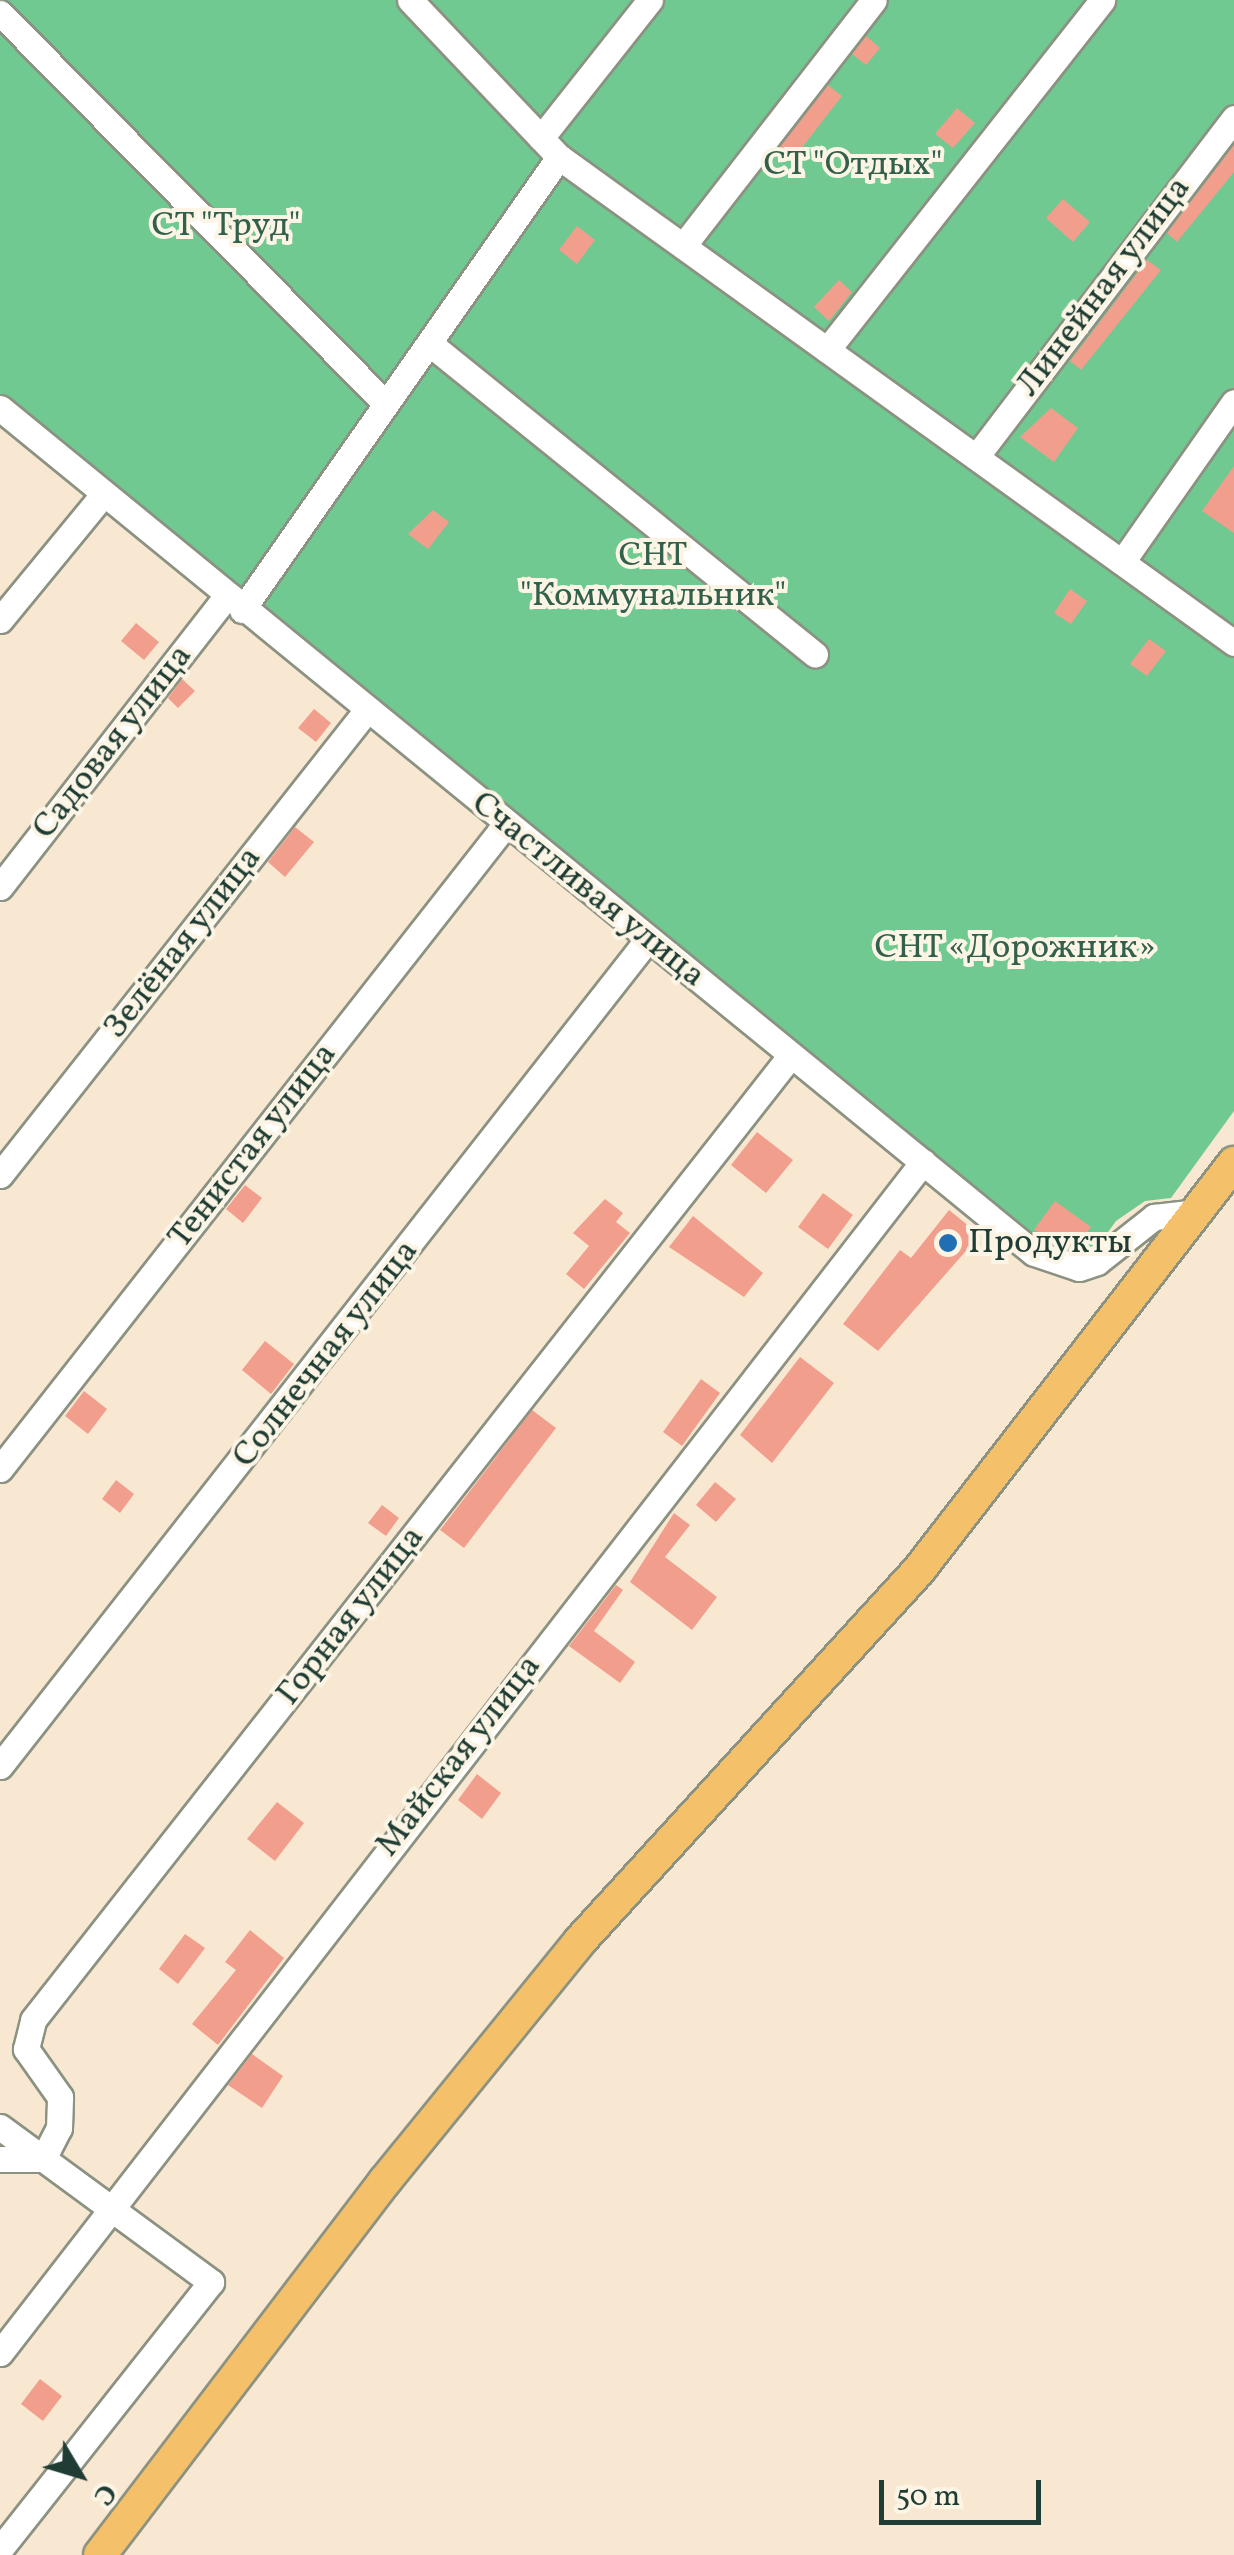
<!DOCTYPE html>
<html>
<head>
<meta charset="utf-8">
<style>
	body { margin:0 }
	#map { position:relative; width:1234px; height:2555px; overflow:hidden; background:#f8e8d1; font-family:Vollkorn,serif }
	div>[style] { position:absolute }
	.green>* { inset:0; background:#70c990 }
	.building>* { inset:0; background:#f29e8d }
	.roads { filter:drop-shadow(2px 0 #8c9282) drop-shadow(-2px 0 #8c9282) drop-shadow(0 2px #8c9282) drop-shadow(0 -2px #8c9282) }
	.minor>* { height:25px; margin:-12.5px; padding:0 12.5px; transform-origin:12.5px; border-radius:12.5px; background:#fff }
	.major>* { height:32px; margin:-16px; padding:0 16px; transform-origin:16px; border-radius:16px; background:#f4c16a }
	.dots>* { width:28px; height:28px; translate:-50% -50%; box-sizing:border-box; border:5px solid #fcf5e5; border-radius:50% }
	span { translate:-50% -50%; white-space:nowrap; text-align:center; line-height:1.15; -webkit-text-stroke:8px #fcf5e5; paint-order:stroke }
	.park-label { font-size:35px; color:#33604b }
	.street-label { font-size:35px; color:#1f3d34 }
	.poi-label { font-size:35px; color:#1f3d34 }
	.left { translate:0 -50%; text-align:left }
	.north { position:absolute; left:30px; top:2425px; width:100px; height:100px; -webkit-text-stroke:8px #fcf5e5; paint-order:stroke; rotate:128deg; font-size:28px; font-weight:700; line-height:40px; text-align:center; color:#1f3d34 }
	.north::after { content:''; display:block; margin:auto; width:35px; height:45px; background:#1f3d34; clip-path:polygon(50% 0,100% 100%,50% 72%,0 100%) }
	.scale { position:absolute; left:879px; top:2480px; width:162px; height:45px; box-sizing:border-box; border:5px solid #1f3d34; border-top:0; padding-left:12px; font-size:30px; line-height:35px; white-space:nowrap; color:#1f3d34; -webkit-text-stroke:8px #fcf5e5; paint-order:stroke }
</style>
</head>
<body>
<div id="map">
	<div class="green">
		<div style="clip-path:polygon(0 0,402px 0,552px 157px,239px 600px,0 394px)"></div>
		<div style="clip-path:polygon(410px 0,1234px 0,1234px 1111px,1171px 1198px,1145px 1201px,1116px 1221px,1093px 1253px,1072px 1262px,1036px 1244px,242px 610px,559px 158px)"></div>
	</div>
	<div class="building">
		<div style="clip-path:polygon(866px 36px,880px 48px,866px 65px,852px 54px)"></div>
		<div style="clip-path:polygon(828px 85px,842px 96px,794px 158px,780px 147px)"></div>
		<div style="clip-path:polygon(957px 108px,975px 123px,953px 148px,935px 134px)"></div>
		<div style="clip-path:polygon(1234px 145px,1234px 172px,1177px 242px,1167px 233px)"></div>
		<div style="clip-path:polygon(1063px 199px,1090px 222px,1073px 242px,1046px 218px)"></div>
		<div style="clip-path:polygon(577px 226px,595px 240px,577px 264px,559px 250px)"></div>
		<div style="clip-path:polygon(1147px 260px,1161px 270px,1081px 370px,1070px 361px)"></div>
		<div style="clip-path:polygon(839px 280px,852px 292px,829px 321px,814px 307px)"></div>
		<div style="clip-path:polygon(1051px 408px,1078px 428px,1054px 462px,1020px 437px)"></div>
		<div style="clip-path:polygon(1234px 466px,1234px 533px,1202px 511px)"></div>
		<div style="clip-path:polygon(433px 510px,449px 522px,428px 549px,408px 534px)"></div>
		<div style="clip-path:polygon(1070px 589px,1087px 601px,1071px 624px,1054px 613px)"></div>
		<div style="clip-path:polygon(136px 623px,159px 642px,144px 660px,121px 641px)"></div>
		<div style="clip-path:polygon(1149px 639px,1166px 651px,1147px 676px,1130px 664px)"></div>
		<div style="clip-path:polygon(182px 679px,195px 691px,178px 708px,168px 698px)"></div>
		<div style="clip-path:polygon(314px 709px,331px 723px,316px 742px,298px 728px)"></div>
		<div style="clip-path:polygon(295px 827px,314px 842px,285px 877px,268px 862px)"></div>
		<div style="clip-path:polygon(757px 1132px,793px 1160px,766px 1193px,731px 1165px)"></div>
		<div style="clip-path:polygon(245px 1185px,262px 1198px,243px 1223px,226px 1209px)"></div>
		<div style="clip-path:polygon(823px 1193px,853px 1215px,828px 1249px,798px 1227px)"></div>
		<div style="clip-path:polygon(605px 1199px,623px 1213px,616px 1222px,630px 1233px,584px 1289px,566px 1274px,589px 1246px,573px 1233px)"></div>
		<div style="clip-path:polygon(1055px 1201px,1091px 1227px,1074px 1249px,1034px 1230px)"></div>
		<div style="clip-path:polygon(949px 1210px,980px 1235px,878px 1351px,843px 1324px,900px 1250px,911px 1258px)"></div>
		<div style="clip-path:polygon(693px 1216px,763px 1273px,744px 1297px,669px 1247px)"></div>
		<div style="clip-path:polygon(265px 1341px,294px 1364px,271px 1394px,242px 1370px)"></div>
		<div style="clip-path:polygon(800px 1357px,834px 1383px,772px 1463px,740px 1435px)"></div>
		<div style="clip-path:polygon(701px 1379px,720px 1393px,682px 1446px,663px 1432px)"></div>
		<div style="clip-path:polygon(84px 1391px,107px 1409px,88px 1434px,65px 1416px)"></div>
		<div style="clip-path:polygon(532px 1410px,556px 1428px,464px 1548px,440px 1530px)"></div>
		<div style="clip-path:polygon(116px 1480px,134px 1494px,120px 1513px,102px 1499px)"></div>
		<div style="clip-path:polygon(715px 1482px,736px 1499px,716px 1522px,696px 1505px)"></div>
		<div style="clip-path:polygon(382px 1505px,399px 1518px,386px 1536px,368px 1523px)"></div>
		<div style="clip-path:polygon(674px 1513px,690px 1525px,665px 1557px,717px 1597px,692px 1630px,630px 1582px)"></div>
		<div style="clip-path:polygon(616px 1585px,623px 1590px,594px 1631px,635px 1662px,620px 1683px,569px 1646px)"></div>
		<div style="clip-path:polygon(477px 1774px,501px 1793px,482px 1819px,458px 1800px)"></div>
		<div style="clip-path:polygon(277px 1802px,304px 1823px,275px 1861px,247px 1839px)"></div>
		<div style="clip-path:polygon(250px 1930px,284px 1958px,218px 2045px,192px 2024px,236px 1970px,225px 1962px)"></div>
		<div style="clip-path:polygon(185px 1934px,205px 1948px,178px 1984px,159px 1969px)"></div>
		<div style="clip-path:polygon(252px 2054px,283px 2076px,262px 2108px,228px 2085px)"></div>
		<div style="clip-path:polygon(40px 2379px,62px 2396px,43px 2421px,21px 2404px)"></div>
	</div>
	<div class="roads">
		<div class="minor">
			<div style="left:410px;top:0;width:216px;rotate:46.5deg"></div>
			<div style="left:559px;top:157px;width:832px;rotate:35.75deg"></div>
			<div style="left:0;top:13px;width:549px;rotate:45.37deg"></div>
			<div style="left:541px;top:138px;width:176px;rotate:-51.7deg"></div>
			<div style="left:683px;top:246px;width:311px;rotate:-52.2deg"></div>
			<div style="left:429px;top:343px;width:496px;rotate:38.9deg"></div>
			<div style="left:827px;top:350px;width:445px;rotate:-51.8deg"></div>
			<div style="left:0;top:408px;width:1335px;rotate:39.26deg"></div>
			<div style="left:1034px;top:1253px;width:47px;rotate:18.4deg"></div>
			<div style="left:1079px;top:1268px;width:19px;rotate:-18deg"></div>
			<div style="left:1097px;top:1262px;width:73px;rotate:-38.3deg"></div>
			<div style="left:1154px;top:1217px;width:44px;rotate:-6.5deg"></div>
			<div style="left:976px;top:457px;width:426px;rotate:-52.7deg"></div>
			<div style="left:1122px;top:562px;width:195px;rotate:-55deg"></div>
			<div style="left:242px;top:610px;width:553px;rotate:-55.02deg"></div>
			<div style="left:0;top:620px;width:161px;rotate:-50.6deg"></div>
			<div style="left:0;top:887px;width:368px;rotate:-52.1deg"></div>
			<div style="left:0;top:1175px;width:591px;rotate:-51.73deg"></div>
			<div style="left:0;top:1469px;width:820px;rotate:-51.89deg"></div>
			<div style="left:0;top:1766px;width:1051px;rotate:-51.92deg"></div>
			<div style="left:0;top:2127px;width:262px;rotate:36.3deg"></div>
			<div style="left:211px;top:2282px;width:340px;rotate:128.3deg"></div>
			<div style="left:0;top:2159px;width:43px"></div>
			<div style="left:43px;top:2159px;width:35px;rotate:-63deg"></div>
			<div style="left:59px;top:2128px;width:31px;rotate:-88deg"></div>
			<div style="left:60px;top:2097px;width:59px;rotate:-125.3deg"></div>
			<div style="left:26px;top:2049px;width:30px;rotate:-76deg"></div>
			<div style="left:33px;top:2020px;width:1227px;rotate:-51.85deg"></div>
			<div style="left:0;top:2353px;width:1507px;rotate:-52.23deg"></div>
		</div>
		<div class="major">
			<div style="left:100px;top:2555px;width:470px;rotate:-52.7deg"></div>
			<div style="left:385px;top:2181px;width:309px;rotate:-50.9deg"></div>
			<div style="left:580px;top:1941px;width:503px;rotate:-47.58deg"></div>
			<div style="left:919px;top:1570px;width:515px;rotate:-52.26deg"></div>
		</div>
	</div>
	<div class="dots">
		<div style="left:948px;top:1243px;background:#1f6fb2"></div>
	</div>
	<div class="park-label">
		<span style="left:853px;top:165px">СТ "Отдых"</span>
		<span style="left:226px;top:226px">СТ "Труд"</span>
		<span style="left:653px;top:576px">СНТ<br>"Коммунальник"</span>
		<span style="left:1015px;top:948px">СНТ «Дорожник»</span>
	</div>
	<div class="street-label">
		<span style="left:1104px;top:287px;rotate:-53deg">Линейная улица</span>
		<span style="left:113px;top:742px;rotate:-52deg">Садовая улица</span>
		<span style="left:588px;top:890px;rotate:39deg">Счастливая улица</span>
		<span style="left:183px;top:943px;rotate:-52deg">Зелёная улица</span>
		<span style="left:253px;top:1146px;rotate:-52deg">Тенистая улица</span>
		<span style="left:326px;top:1354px;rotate:-52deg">Солнечная улица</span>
		<span style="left:351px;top:1616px;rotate:-52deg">Горная улица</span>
		<span style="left:459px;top:1756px;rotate:-52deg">Майская улица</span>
	</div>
	<div class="poi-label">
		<span class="left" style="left:968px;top:1243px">Продукты</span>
	</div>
	<div class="north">С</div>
	<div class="scale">50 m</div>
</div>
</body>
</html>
